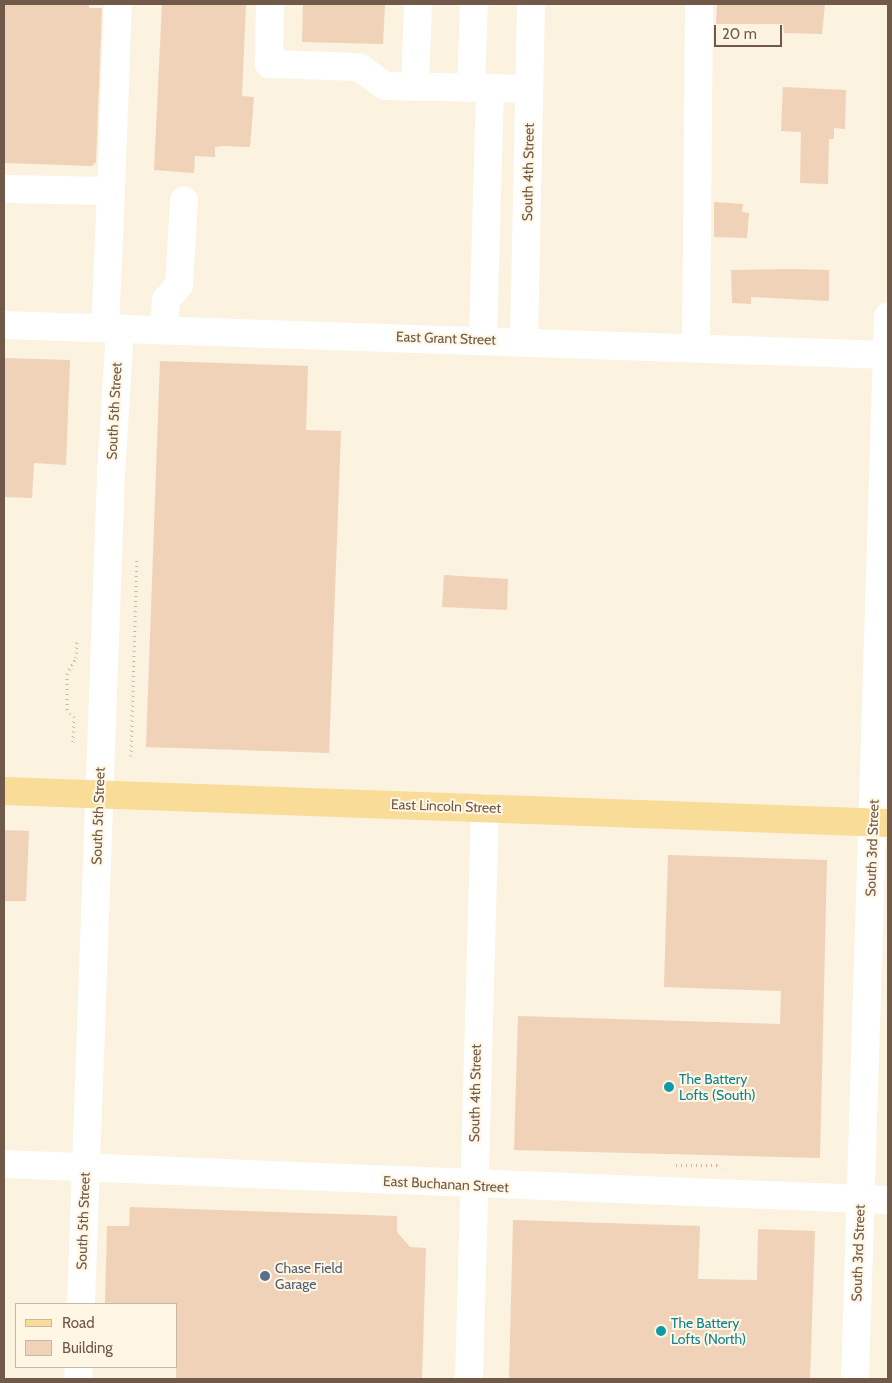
<!DOCTYPE html>
<html>
<head>
<meta charset="utf-8">
<style>
	body { margin:0 }
	#map { position:relative; width:892px; height:1383px; overflow:hidden; background:#fbf2df; font-family:Cabin,sans-serif }
	div>[style] { position:absolute }
	.building>* { inset:0; background:#efd2b7 }
	.path>* { height:3px; margin-top:-1.5px; transform-origin:0; background:repeating-linear-gradient(90deg,#d3b59b 0 1px,transparent 0 5px) }
	.minor>* { height:28px; margin:-14px; padding:0 14px; transform-origin:14px; border-radius:14px; background:#fff }
	.major>* { height:28px; margin:-14px; padding:0 14px; transform-origin:14px; border-radius:14px; background:#f9dc98 }
	.dots>* { width:14px; height:14px; translate:-50% -50%; box-sizing:border-box; border:2px solid #fff6e4; border-radius:50% }
	span { translate:-50% -50%; white-space:nowrap; text-align:center; line-height:1.15; -webkit-text-stroke:4px #fff6e4; paint-order:stroke }
	.street-label { font-size:14px; color:#705948 }
	.culture-label { font-size:14px; color:#0d838f }
	.left { translate:0 -50%; text-align:left }
	.service-label { font-size:14px; color:#4e5e75 }
	.frame { position:absolute; inset:0; border:5px solid #705948; pointer-events:none }
	.legend { position:absolute; left:15px; top:1303px; width:162px; height:65px; box-sizing:border-box; background:#fff6e4; border:1px solid #c6b7a6; margin:0; padding:6px 9px; list-style:none; font-size:15px; color:#705948 }
	.legend li { display:flex; align-items:center; gap:10px; height:25px }
	.legend b { width:25px; border:1px solid #c6b7a6 }
	.scale { position:absolute; left:714px; top:25px; width:68px; height:22px; box-sizing:border-box; border:2px solid #705948; border-top:0; padding-left:6px; font-size:15px; line-height:18px; white-space:nowrap; color:#705948; -webkit-text-stroke:4px #fff6e4; paint-order:stroke }
</style>
</head>
<body>
<div id="map">
	<div class="building">
		<div style="clip-path:polygon(4px 4px,89px 4px,89px 8px,102px 8px,96px 162px,92px 166px,4px 163px)"></div>
		<div style="clip-path:polygon(162px 4px,246px 4px,242px 96px,254px 97px,250px 147px,222px 146px,215px 147px,215px 157px,195px 156px,194px 173px,154px 170px)"></div>
		<div style="clip-path:polygon(303px 4px,385px 4px,383px 44px,302px 42px)"></div>
		<div style="clip-path:polygon(717px 4px,825px 4px,822px 34px,784px 33px,783px 24px,716px 24px)"></div>
		<div style="clip-path:polygon(783px 87px,846px 90px,845px 129px,834px 128px,834px 139px,829px 139px,828px 184px,800px 183px,801px 132px,781px 131px)"></div>
		<div style="clip-path:polygon(714px 202px,743px 204px,742px 212px,749px 213px,747px 238px,714px 237px)"></div>
		<div style="clip-path:polygon(794px 269px,829px 270px,829px 301px,751px 297px,751px 304px,732px 303px,731px 270px)"></div>
		<div style="clip-path:polygon(4px 358px,70px 360px,66px 465px,34px 463px,32px 498px,4px 497px)"></div>
		<div style="clip-path:polygon(160px 361px,308px 366px,306px 430px,341px 431px,329px 753px,146px 747px)"></div>
		<div style="clip-path:polygon(444px 575px,508px 579px,507px 610px,442px 607px)"></div>
		<div style="clip-path:polygon(4px 830px,29px 831px,26px 901px,4px 901px)"></div>
		<div style="clip-path:polygon(668px 855px,827px 860px,820px 1158px,514px 1150px,518px 1016px,780px 1024px,781px 991px,664px 987px)"></div>
		<div style="clip-path:polygon(130px 1207px,397px 1216px,397px 1232px,410px 1247px,426px 1248px,422px 1379px,176px 1379px,176px 1304px,105px 1304px,107px 1226px,129px 1226px)"></div>
		<div style="clip-path:polygon(513px 1220px,700px 1226px,698px 1279px,757px 1280px,758px 1229px,815px 1231px,810px 1379px,509px 1379px)"></div>
	</div>
	<div class="path">
		<div style="left:73px;top:742px;width:25px;rotate:-88deg"></div>
		<div style="left:74px;top:717px;width:10px;rotate:-135deg"></div>
		<div style="left:67px;top:710px;width:36px;rotate:-90deg"></div>
		<div style="left:67px;top:674px;width:18px;rotate:-61deg"></div>
		<div style="left:76px;top:658px;width:19px;rotate:-87deg"></div>
		<div style="left:131px;top:756px;width:198px;rotate:-88.3deg"></div>
		<div style="left:676px;top:1165px;width:41px"></div>
		<div style="left:717px;top:1165px;width:5px;rotate:37deg"></div>
	</div>
	<div class="minor">
		<div style="left:270px;top:4px;width:60px;rotate:91deg"></div>
		<div style="left:269px;top:64px;width:90px;rotate:1.9deg"></div>
		<div style="left:359px;top:67px;width:32px;rotate:36deg"></div>
		<div style="left:385px;top:86px;width:144px;rotate:1.2deg"></div>
		<div style="left:415px;top:87px;width:83px;rotate:-87.9deg"></div>
		<div style="left:471px;top:88px;width:84px;rotate:-88deg"></div>
		<div style="left:4px;top:189px;width:107px;rotate:1.1deg"></div>
		<div style="left:111px;top:191px;width:137px;rotate:92.5deg"></div>
		<div style="left:111px;top:191px;width:187px;rotate:-87.9deg"></div>
		<div style="left:4px;top:325px;width:884px;rotate:1.95deg"></div>
		<div style="left:164px;top:329px;width:29px;rotate:-86deg"></div>
		<div style="left:166px;top:300px;width:20px;rotate:-49deg"></div>
		<div style="left:179px;top:285px;width:85px;rotate:-86.6deg"></div>
		<div style="left:483px;top:339px;width:251px;rotate:-88.4deg"></div>
		<div style="left:524px;top:340px;width:336px;rotate:-88.8deg"></div>
		<div style="left:696px;top:346px;width:342px;rotate:-89.5deg"></div>
		<div style="left:4px;top:1164px;width:885px;rotate:2.33deg"></div>
		<div style="left:81px;top:1304px;width:832px;rotate:-87.93deg"></div>
		<div style="left:111px;top:473px;width:145px;rotate:-86.4deg"></div>
		<div style="left:78px;top:1379px;width:12px;rotate:-85deg"></div>
		<div style="left:469px;top:1379px;width:572px;rotate:-88.4deg"></div>
		<div style="left:855px;top:1379px;width:1063px;rotate:-88.22deg"></div>
	</div>
	<div class="major">
		<div style="left:4px;top:791px;width:885px;rotate:2.07deg"></div>
	</div>
	<div class="dots">
		<div style="left:669px;top:1087px;background:#0f9aa8"></div>
		<div style="left:265px;top:1276px;background:#5c6f8a"></div>
		<div style="left:661px;top:1331px;background:#0f9aa8"></div>
	</div>
	<div class="street-label">
		<span style="left:528px;top:172px;rotate:-89deg">South 4th Street</span>
		<span style="left:446px;top:338px;rotate:2deg">East Grant Street</span>
		<span style="left:114px;top:411px;rotate:-87deg">South 5th Street</span>
		<span style="left:446px;top:806px;rotate:2deg">East Lincoln Street</span>
		<span style="left:98px;top:816px;rotate:-88deg">South 5th Street</span>
		<span style="left:872px;top:848px;rotate:-88deg">South 3rd Street</span>
		<span style="left:475px;top:1093px;rotate:-89deg">South 4th Street</span>
		<span style="left:446px;top:1184px;rotate:3deg">East Buchanan Street</span>
		<span style="left:83px;top:1221px;rotate:-88deg">South 5th Street</span>
		<span style="left:858px;top:1253px;rotate:-88deg">South 3rd Street</span>
	</div>
	<div class="culture-label">
		<span class="left" style="left:679px;top:1087px">The Battery<br>Lofts (South)</span>
		<span class="left" style="left:671px;top:1331px">The Battery<br>Lofts (North)</span>
	</div>
	<div class="service-label">
		<span class="left" style="left:275px;top:1276px">Chase Field<br>Garage</span>
	</div>
	<div class="frame"></div>
	<ul class="legend">
	<li><b style="height:6px;background:#f9dc98"></b>Road</li>
	<li><b style="height:14px;background:#efd2b7"></b>Building</li>
	</ul>
	<div class="scale">20 m</div>
</div>
</body>
</html>
